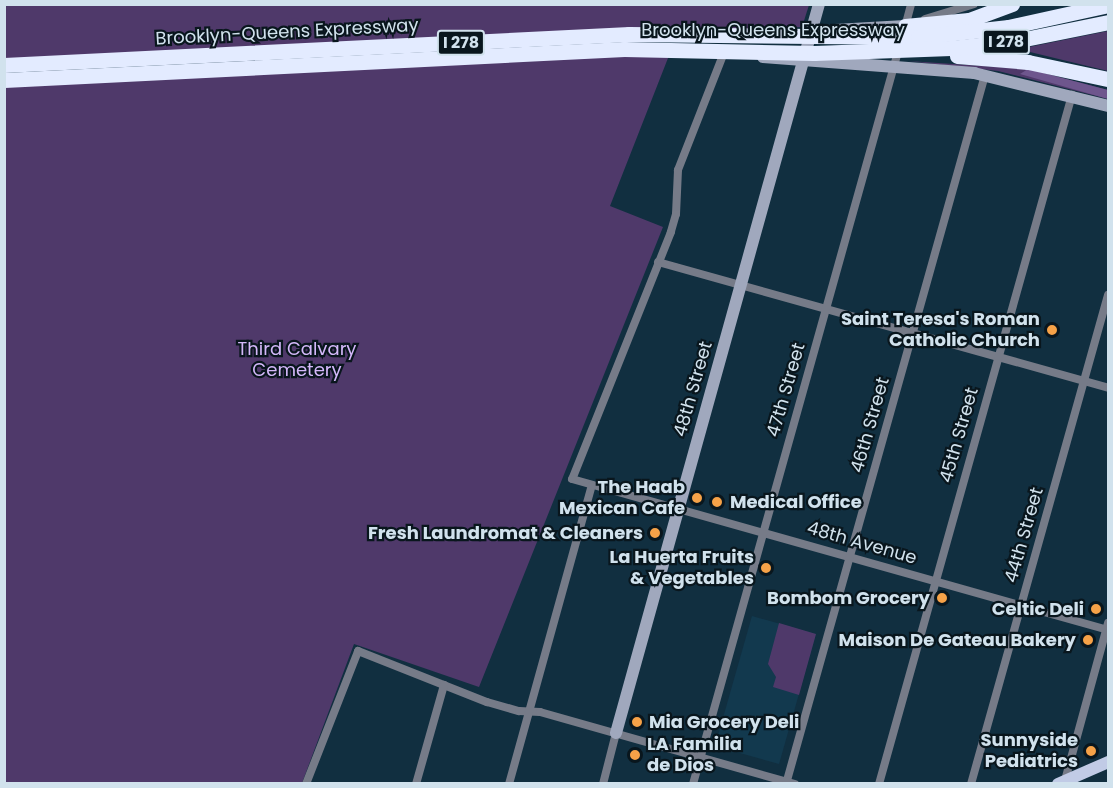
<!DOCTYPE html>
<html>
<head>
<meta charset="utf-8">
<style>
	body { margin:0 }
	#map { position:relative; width:1113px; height:788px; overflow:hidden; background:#112f40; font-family:Poppins,sans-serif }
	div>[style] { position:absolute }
	.built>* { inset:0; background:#12394e }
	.green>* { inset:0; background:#4f396a }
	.forest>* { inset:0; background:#6e568d }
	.street>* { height:8px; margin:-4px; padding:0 4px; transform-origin:4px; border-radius:4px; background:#767b88 }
	.secondary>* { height:12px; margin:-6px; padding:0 6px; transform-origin:6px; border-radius:6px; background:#a0a8bd }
	.primary>* { height:12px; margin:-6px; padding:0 6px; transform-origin:6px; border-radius:6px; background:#c1cbe6 }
	.highway>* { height:15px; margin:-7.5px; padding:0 7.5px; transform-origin:7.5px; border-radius:7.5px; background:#e3ebff }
	.dots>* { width:16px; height:16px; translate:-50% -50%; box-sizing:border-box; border:3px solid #09161d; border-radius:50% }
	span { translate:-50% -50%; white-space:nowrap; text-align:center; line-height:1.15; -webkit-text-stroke:4.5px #09161d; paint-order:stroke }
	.shield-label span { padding:2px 4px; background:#09161d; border:2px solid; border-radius:4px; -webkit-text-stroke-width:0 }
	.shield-label { font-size:16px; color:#d1e2ed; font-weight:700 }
	.street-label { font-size:18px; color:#d1e2ed }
	.poi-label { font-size:18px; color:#d1e2ed; font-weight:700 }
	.right { translate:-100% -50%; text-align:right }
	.left { translate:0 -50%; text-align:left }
	.park-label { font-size:18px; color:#d4b8fa }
	.frame { position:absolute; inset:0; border:6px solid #d1e2ed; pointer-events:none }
</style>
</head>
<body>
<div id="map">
	<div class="built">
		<div style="clip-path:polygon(752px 616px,816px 634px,779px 764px,715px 746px)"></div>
	</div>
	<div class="green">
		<div style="clip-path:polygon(5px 5px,809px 5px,802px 27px,5px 62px)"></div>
		<div style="clip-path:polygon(1108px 31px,1108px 71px,1030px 52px,1029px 47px)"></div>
		<div style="clip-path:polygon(670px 53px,610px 206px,663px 227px,479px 687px,354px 644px,302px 783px,5px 783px,4px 86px)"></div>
		<div style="clip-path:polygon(908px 61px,1028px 69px,1108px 90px,1108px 99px,998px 71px)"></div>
		<div style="clip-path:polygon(779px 623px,816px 634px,799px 695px,773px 687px,776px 677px,768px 664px)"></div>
	</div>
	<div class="forest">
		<div style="clip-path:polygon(1028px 69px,1108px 90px,1108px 99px,1020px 74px)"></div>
	</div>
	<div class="street">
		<div style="left:925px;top:19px;width:51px;rotate:-17deg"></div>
		<div style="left:905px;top:27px;width:24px;rotate:-75deg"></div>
		<div style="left:725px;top:50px;width:129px;rotate:111.4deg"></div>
		<div style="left:678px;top:170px;width:44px;rotate:92.6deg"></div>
		<div style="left:676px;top:214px;width:19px;rotate:106deg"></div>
		<div style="left:671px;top:232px;width:266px;rotate:111.8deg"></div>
		<div style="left:572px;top:479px;width:557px;rotate:15.73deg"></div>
		<div style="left:658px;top:262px;width:467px;rotate:15.6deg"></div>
		<div style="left:306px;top:784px;width:143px;rotate:-68.6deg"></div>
		<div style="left:358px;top:651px;width:139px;rotate:21.6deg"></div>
		<div style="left:487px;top:702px;width:33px;rotate:16deg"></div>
		<div style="left:519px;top:711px;width:21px;rotate:3deg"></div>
		<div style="left:540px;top:712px;width:265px;rotate:15.8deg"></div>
		<div style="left:416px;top:784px;width:103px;rotate:-74.2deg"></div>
		<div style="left:509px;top:784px;width:310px;rotate:-74.5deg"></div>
		<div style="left:603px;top:784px;width:53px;rotate:-75.7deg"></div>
		<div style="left:693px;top:784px;width:764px;rotate:-74.36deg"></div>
		<div style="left:786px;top:784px;width:736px;rotate:-74.32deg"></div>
		<div style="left:879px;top:784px;width:716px;rotate:-74.35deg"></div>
		<div style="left:971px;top:784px;width:508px;rotate:-74.35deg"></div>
		<div style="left:1064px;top:784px;width:167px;rotate:-74.7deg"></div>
	</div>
	<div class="secondary">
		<div style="left:835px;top:30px;width:70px;rotate:-3.3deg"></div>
		<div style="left:763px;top:57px;width:212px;rotate:4.3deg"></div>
		<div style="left:974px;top:73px;width:138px;rotate:13.8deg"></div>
		<div style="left:616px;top:733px;width:757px;rotate:-74.44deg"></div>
	</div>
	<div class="primary">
		<div style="left:1058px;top:784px;width:55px;rotate:-23.7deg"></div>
	</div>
	<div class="highway">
		<div style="left:905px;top:26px;width:64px;rotate:-5.4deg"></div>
		<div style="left:969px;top:20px;width:46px;rotate:-20.4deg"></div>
		<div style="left:957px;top:56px;width:71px;rotate:4.8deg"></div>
		<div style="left:1028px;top:62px;width:82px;rotate:12deg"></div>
		<div style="left:4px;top:65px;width:626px;rotate:-2.84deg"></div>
		<div style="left:629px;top:34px;width:289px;rotate:0.6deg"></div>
		<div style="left:918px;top:37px;width:91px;rotate:-6.3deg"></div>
		<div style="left:1008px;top:27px;width:102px;rotate:-12.4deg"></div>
		<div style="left:4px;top:80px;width:621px;rotate:-2.86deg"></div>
		<div style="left:624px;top:49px;width:190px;rotate:1.2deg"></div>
		<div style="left:814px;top:53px;width:137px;rotate:-2.1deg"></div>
		<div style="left:951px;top:48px;width:64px;rotate:-6.2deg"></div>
		<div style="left:1015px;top:41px;width:95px;rotate:-11.5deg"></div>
	</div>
	<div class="dots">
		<div style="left:1052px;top:330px;background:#f6a248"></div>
		<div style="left:697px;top:498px;background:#f6a248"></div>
		<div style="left:717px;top:502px;background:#f6a248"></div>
		<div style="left:655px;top:533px;background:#f6a248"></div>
		<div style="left:766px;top:568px;background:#f6a248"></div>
		<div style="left:942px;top:598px;background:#f6a248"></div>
		<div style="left:1096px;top:609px;background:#f6a248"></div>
		<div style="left:1088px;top:640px;background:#f6a248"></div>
		<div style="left:637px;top:722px;background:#f6a248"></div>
		<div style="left:1091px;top:751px;background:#f6a248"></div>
		<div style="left:635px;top:755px;background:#f6a248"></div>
	</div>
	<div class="shield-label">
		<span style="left:1006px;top:42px">I 278</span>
		<span style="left:461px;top:43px">I 278</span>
	</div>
	<div class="street-label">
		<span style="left:773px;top:30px">Brooklyn-Queens Expressway</span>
		<span style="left:287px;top:32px;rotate:-3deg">Brooklyn-Queens Expressway</span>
		<span style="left:693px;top:389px;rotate:-74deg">48th Street</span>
		<span style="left:786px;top:390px;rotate:-74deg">47th Street</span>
		<span style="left:870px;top:425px;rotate:-74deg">46th Street</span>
		<span style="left:959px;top:435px;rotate:-74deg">45th Street</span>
		<span style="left:1024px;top:535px;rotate:-74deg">44th Street</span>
		<span style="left:862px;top:543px;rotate:16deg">48th Avenue</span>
	</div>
	<div class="poi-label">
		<span class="right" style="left:1040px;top:330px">Saint Teresa's Roman<br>Catholic Church</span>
		<span class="right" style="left:685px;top:498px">The Haab<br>Mexican Cafe</span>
		<span class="left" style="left:730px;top:502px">Medical Office</span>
		<span class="right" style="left:643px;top:533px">Fresh Laundromat &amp; Cleaners</span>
		<span class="right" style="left:754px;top:568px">La Huerta Fruits<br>&amp; Vegetables</span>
		<span class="right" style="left:930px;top:598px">Bombom Grocery</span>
		<span class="right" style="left:1084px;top:609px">Celtic Deli</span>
		<span class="right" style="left:1076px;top:640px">Maison De Gateau Bakery</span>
		<span class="left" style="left:649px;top:722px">Mia Grocery Deli</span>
		<span class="right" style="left:1078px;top:751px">Sunnyside<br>Pediatrics</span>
		<span class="left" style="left:647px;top:755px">LA Familia<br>de Dios</span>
	</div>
	<div class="park-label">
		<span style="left:297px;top:360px">Third Calvary<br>Cemetery</span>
	</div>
	<div class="frame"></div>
</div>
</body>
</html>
